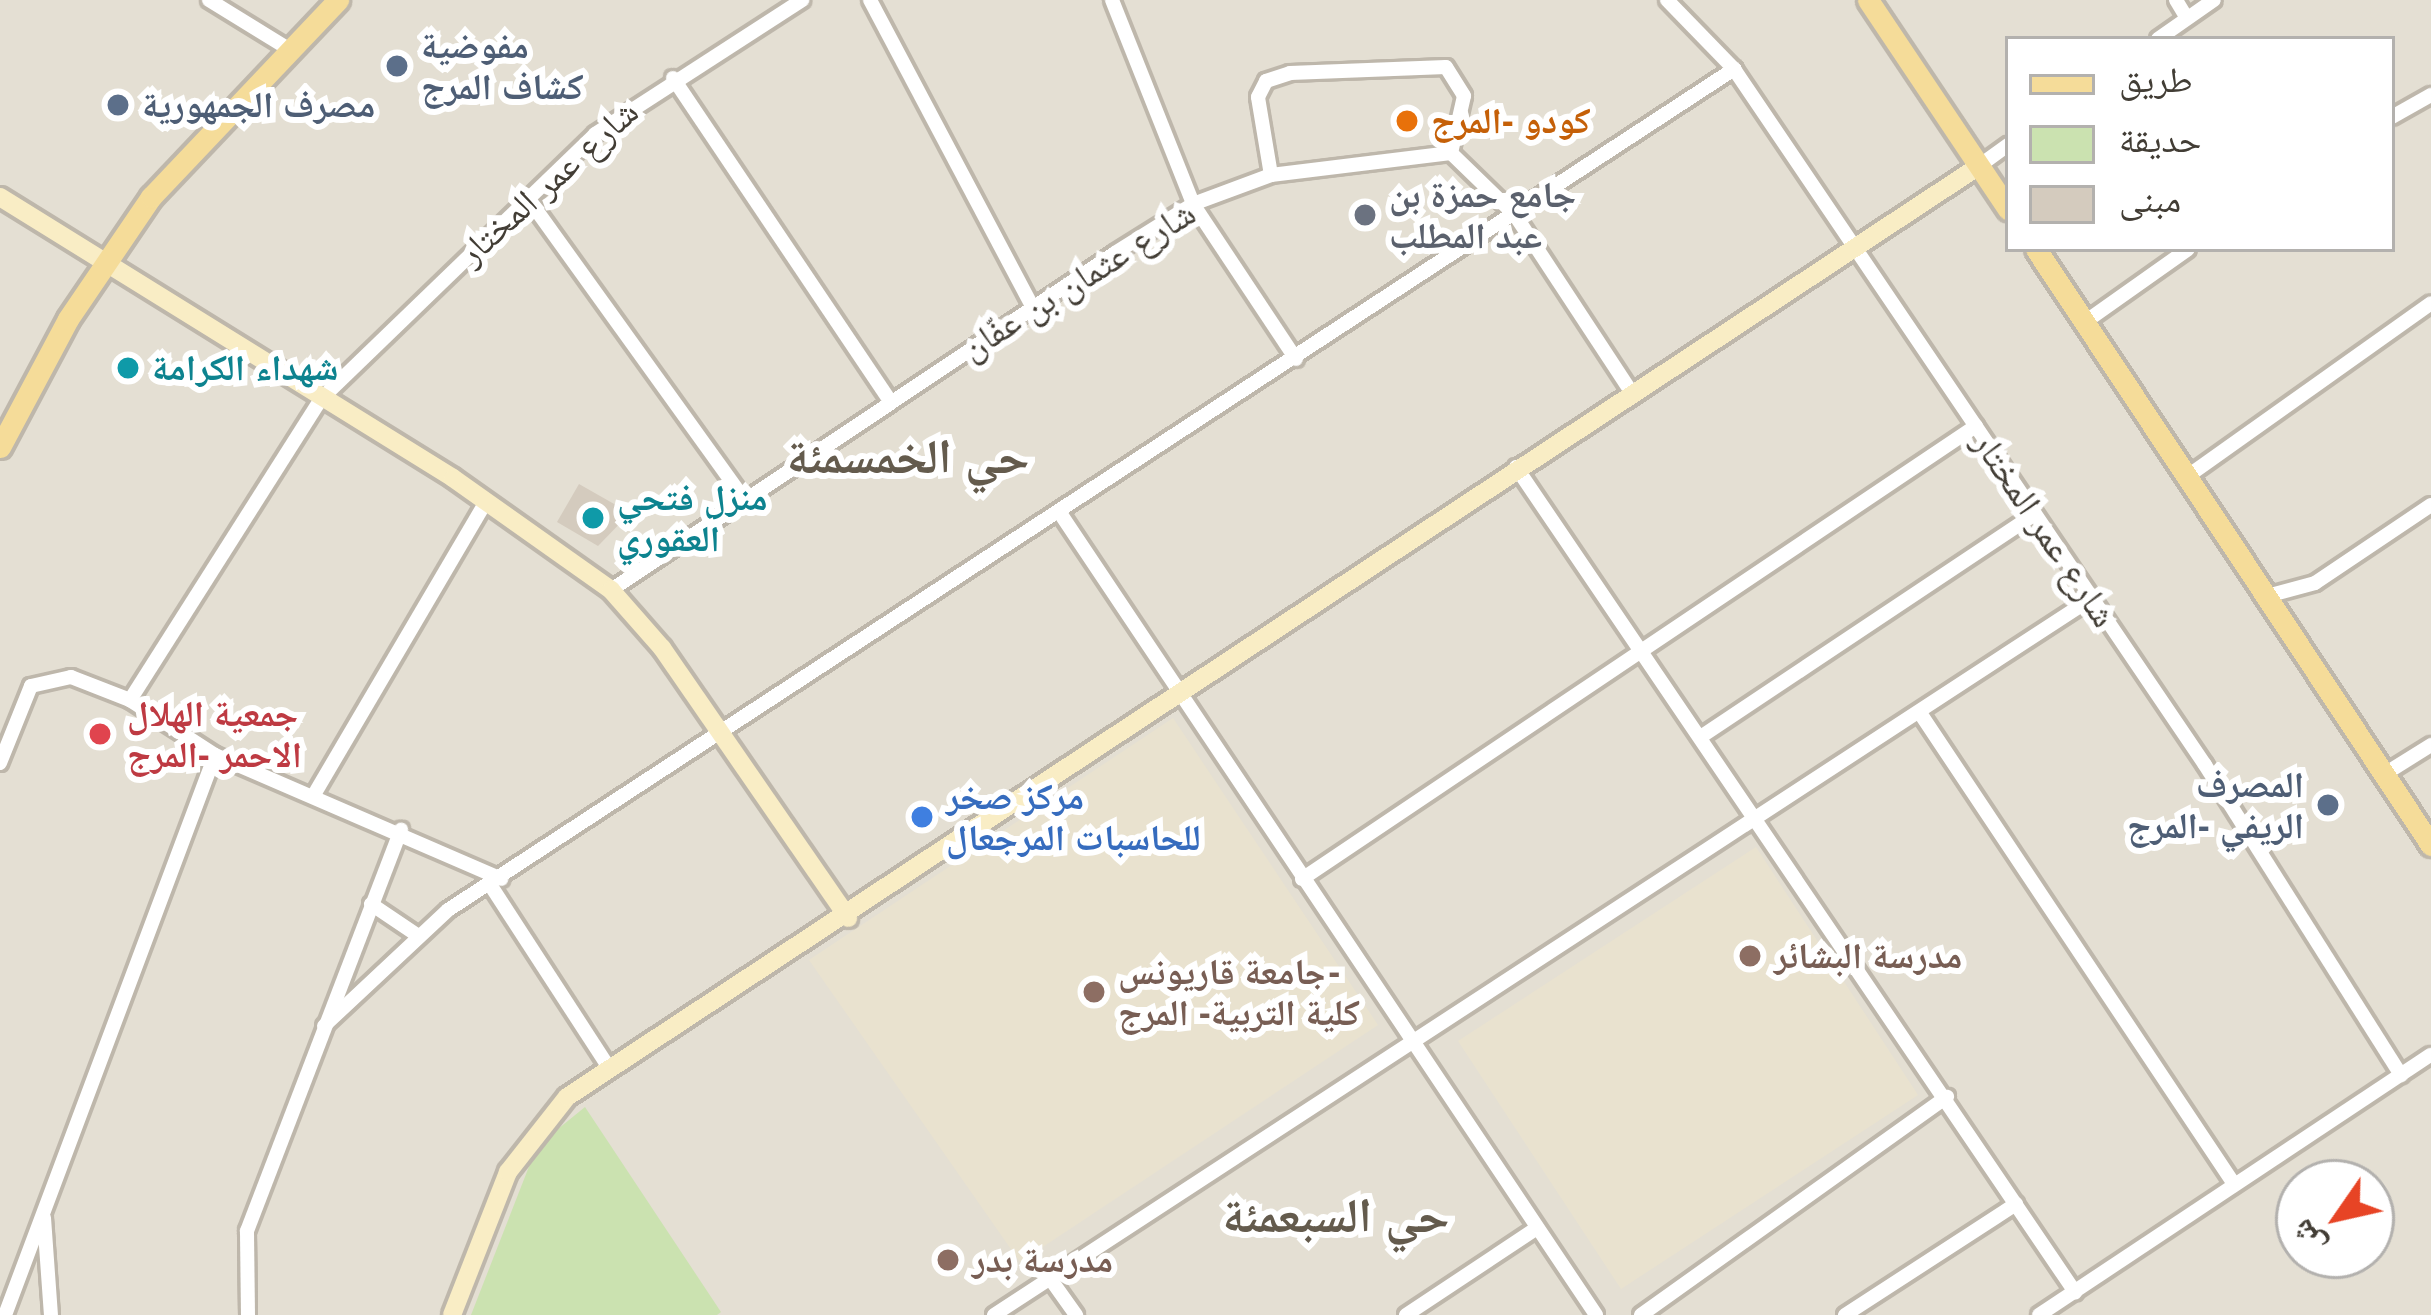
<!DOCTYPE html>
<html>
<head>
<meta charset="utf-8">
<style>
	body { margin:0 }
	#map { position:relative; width:2431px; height:1315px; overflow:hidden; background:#f0ede4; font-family:Arial,"Noto Naskh Arabic",sans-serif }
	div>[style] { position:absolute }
	.residential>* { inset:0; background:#e4dfd3 }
	.education>* { inset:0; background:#e9e2cf }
	.green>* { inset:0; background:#cbe2b0 }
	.building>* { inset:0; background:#d4cbbe }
	.roads { filter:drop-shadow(3px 0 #beb7ab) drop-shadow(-3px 0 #beb7ab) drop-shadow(0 3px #beb7ab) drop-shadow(0 -3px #beb7ab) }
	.street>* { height:14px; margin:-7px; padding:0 7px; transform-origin:7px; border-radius:7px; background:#fff }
	.secondary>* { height:18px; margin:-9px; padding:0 9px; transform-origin:9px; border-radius:9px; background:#f9edc5 }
	.primary>* { height:21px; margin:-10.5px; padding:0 10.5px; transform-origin:10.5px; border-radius:10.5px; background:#f5dc99 }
	.dots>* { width:33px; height:33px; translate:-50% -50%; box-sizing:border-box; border:6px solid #fff; border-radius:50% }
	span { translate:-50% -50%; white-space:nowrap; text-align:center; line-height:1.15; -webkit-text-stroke:12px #fff; paint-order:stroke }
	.service-label { font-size:36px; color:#4e5e75; font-weight:700 }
	.left { translate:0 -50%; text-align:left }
	.right { translate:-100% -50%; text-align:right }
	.food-label { font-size:36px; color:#c56008; font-weight:700 }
	.street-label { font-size:36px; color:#423d35 }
	.worship-label { font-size:36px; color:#5b616d; font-weight:700 }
	.culture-label { font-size:36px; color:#0d838f; font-weight:700 }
	.health-label { font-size:36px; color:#be3a42; font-weight:700 }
	.shop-label { font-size:36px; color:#366cbe; font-weight:700 }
	.education-label { font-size:36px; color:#785e54; font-weight:700 }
	.district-label { font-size:48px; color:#645b4d; font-weight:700 }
	.legend { position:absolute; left:2005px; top:36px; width:390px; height:216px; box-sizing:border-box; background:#fff; border:3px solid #b3b1ae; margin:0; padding:15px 21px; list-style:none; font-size:36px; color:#423d35 }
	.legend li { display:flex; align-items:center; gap:24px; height:60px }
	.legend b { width:60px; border:3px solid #b3b1ae }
	.north { position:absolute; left:2275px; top:1159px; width:120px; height:120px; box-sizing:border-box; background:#fff; border:3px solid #b3b1ae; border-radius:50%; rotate:236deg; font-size:33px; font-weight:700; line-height:48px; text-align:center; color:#423d35 }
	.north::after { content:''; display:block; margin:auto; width:42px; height:54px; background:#e74425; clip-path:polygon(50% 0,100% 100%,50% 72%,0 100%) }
</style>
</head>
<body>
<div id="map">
	<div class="residential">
		<div style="clip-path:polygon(evenodd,0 0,2431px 0,2431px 1315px,0 1315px,0 0,2008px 39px,2392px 39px,2392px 249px,2008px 249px,2008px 39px,0 0,2299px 1183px,2371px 1183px,2371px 1255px,2299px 1255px,2299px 1183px)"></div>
	</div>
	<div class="education">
		<div style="clip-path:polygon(1173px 718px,1378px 1025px,1020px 1262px,809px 960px)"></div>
		<div style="clip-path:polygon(1756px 847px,1918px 1095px,1621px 1289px,1458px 1041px)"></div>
	</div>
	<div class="green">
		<div style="clip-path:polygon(585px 1107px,721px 1312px,717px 1315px,471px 1315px,537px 1146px)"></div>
	</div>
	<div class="building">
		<div style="clip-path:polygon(579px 484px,630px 513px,598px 546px,557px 522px)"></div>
	</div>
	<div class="roads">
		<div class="street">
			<div style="left:209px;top:0;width:92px;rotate:31.6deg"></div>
			<div style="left:870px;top:0;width:348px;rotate:62.1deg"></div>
			<div style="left:1112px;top:0;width:219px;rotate:68.3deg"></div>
			<div style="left:1193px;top:204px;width:186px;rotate:56.4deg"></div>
			<div style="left:1667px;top:0;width:96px;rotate:45.8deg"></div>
			<div style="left:1734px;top:69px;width:840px;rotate:55.91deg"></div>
			<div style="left:2205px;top:765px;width:367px;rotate:57.7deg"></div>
			<div style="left:2176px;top:0;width:21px;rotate:59deg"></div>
			<div style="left:2158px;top:39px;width:68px;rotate:-34.9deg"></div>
			<div style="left:673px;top:78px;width:387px;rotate:56.1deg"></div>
			<div style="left:2392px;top:117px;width:45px;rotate:-29.4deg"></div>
			<div style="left:1979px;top:166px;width:36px;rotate:-36deg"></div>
			<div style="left:1271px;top:175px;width:79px;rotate:-99.5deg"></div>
			<div style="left:1258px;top:97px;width:18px;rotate:-63deg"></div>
			<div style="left:1266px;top:81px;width:25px;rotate:-18deg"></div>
			<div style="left:1290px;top:73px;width:156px;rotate:-2.2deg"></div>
			<div style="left:1446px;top:67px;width:34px;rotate:58deg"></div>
			<div style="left:1464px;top:96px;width:58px;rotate:102.8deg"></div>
			<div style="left:527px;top:197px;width:372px;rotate:54.3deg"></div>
			<div style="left:2085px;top:322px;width:126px;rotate:-35.3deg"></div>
			<div style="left:1516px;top:467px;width:997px;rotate:55.88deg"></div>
			<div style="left:2188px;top:476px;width:298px;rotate:-35.4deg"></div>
			<div style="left:1062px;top:516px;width:961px;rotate:56.24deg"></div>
			<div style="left:611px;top:590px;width:606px;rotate:-33.77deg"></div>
			<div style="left:1115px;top:253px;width:92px;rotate:-32.1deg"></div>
			<div style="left:1193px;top:204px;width:83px;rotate:-20.4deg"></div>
			<div style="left:1271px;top:175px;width:181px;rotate:-7deg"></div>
			<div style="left:1451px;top:153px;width:89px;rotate:44.1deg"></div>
			<div style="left:1515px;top:215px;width:213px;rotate:56.7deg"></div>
			<div style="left:2267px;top:596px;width:50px;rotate:-15.2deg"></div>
			<div style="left:2315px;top:583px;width:140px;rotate:-33.9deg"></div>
			<div style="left:130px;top:700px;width:358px;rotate:-57.6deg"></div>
			<div style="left:322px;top:398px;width:380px;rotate:-44deg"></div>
			<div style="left:595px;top:134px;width:247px;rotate:-32.9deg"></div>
			<div style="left:1922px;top:716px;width:559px;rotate:56.31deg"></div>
			<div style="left:1702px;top:736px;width:399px;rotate:-33.7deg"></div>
			<div style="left:0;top:763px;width:83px;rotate:-68.1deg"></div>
			<div style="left:31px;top:686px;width:41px;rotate:-12.7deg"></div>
			<div style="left:71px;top:677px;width:63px;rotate:21.3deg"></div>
			<div style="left:130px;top:700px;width:101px;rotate:32.9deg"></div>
			<div style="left:215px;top:755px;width:312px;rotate:23.4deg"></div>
			<div style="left:2383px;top:775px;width:57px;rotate:-32deg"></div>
			<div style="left:315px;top:793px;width:338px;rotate:-59.6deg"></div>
			<div style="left:1302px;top:879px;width:812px;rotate:-33.91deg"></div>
			<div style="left:491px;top:886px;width:218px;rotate:57deg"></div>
			<div style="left:371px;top:904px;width:55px;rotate:34deg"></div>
			<div style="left:324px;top:1026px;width:170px;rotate:-43.1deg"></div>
			<div style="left:448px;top:910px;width:1537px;rotate:-33.18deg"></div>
			<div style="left:44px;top:1218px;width:97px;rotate:85.9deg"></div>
			<div style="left:1049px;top:1277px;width:47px;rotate:54.6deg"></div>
			<div style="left:5px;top:1315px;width:598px;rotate:-69.44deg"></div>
			<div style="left:248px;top:1315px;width:84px;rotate:-90.7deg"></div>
			<div style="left:247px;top:1231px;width:430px;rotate:-69deg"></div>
			<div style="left:994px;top:1315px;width:1311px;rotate:-33.14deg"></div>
			<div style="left:1406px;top:1315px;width:157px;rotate:-33.6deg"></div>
			<div style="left:1641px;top:1315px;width:376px;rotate:-35.5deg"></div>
			<div style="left:1845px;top:1315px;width:204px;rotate:-33deg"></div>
			<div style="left:2039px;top:1315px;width:470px;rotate:-33.6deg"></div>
		</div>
		<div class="secondary">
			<div style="left:0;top:197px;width:533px;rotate:31.81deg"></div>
			<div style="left:453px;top:478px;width:194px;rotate:35.3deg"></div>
			<div style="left:611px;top:590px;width:77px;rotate:48.7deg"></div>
			<div style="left:662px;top:648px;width:328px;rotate:55.4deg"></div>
			<div style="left:452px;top:1315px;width:154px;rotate:-68.6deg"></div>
			<div style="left:508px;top:1172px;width:95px;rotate:-51.8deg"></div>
			<div style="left:567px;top:1097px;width:1691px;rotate:-33.4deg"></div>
		</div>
		<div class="primary">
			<div style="left:1868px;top:0;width:252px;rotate:56.2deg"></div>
			<div style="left:2036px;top:249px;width:715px;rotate:56.47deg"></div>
			<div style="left:0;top:447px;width:145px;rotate:-62deg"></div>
			<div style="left:68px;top:319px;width:148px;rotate:-55.8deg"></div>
			<div style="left:151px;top:197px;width:272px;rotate:-46.5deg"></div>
		</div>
	</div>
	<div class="dots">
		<div style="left:397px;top:66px;background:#5c6f8a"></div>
		<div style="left:118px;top:105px;background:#5c6f8a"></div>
		<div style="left:1407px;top:121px;background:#e8710a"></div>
		<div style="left:1365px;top:215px;background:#6b7280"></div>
		<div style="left:128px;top:368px;background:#0f9aa8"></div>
		<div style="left:593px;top:518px;background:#0f9aa8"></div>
		<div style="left:100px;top:734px;background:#e0444e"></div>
		<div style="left:2328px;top:805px;background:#5c6f8a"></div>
		<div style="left:922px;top:817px;background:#3f7fe0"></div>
		<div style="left:1750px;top:956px;background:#8d6e63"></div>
		<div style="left:1094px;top:992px;background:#8d6e63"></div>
		<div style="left:948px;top:1260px;background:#8d6e63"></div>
	</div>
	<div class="service-label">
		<span class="left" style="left:421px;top:66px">مفوضية<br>كشاف المرج</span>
		<span class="left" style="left:142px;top:105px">مصرف الجمهورية</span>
		<span class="right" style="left:2304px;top:805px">المصرف<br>الريفي -المرج</span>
	</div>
	<div class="food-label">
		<span class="left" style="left:1431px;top:121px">كودو -المرج</span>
	</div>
	<div class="street-label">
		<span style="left:548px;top:182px;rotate:-42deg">شارع عمر المختار</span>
		<span style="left:1078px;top:280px;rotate:-32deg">شارع عثمان بن عفّان</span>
		<span style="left:2045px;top:529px;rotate:56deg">شارع عمر المختار</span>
	</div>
	<div class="worship-label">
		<span class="left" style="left:1389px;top:215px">جامع حمزة بن<br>عبد المطلب</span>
	</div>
	<div class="culture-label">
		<span class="left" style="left:152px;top:368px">شهداء الكرامة</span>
		<span class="left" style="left:617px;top:518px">منزل فتحي<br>العقوري</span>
	</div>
	<div class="health-label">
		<span class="left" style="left:127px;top:734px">جمعية الهلال<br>الاحمر -المرج</span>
	</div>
	<div class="shop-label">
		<span class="left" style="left:946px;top:817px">مركز صخر<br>للحاسبات المرجعال</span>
	</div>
	<div class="education-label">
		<span class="left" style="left:1774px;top:956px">مدرسة البشائر</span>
		<span class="left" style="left:1118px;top:992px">جامعة قاريونس-<br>كلية التربية- المرج</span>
		<span class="left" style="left:972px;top:1260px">مدرسة بدر</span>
	</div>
	<div class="district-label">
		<span style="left:908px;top:457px">حي الخمسمئة</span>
		<span style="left:1336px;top:1216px">حي السبعمئة</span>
	</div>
	<ul class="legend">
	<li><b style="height:15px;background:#f5dc99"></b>طريق</li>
	<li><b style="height:33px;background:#cbe2b0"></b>حديقة</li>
	<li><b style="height:33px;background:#d4cbbe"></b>مبنى</li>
	</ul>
	<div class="north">ش</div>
</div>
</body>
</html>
